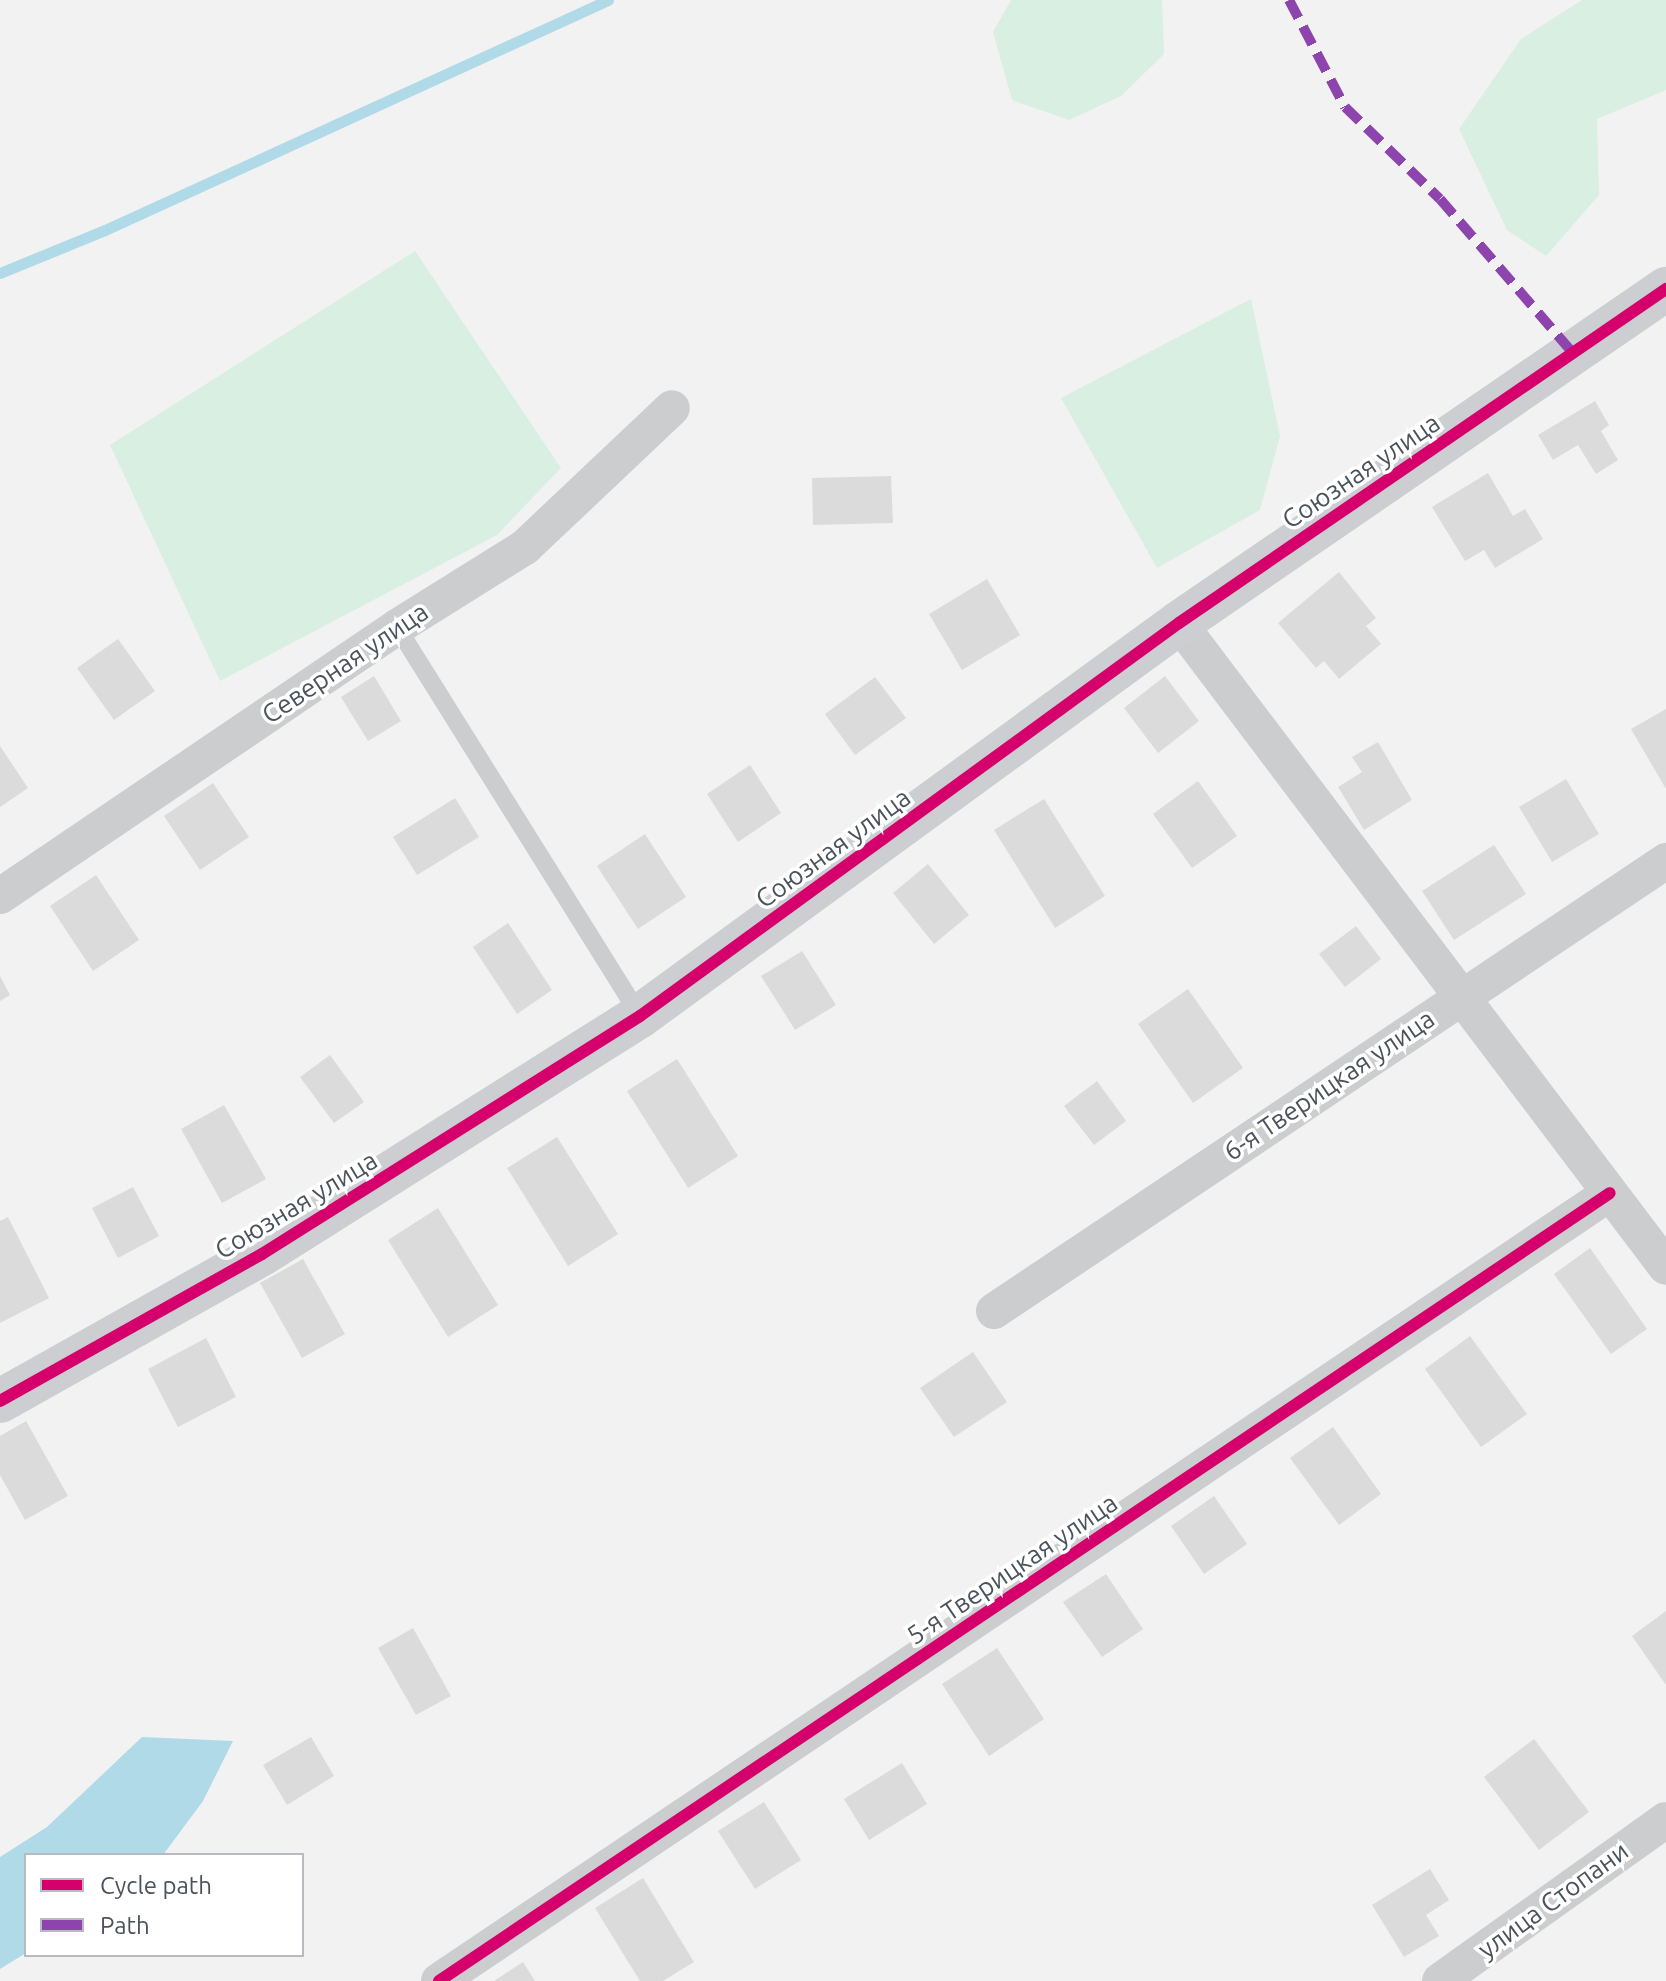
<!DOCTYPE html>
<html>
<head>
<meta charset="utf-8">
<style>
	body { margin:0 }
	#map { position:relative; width:1666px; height:1981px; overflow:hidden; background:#f2f2f2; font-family:Ubuntu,sans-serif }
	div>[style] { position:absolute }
	.green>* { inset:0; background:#d9efe2 }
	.water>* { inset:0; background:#b1dae9 }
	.stream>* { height:11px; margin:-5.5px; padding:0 5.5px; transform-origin:5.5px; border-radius:5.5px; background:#b1dae9 }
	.building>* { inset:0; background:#dbdbdc }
	.lane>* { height:18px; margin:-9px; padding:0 9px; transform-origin:9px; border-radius:9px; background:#cccdcf }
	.street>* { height:36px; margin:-18px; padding:0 18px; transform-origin:18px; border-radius:18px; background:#cccdcf }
	.secondary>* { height:44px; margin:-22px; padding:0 22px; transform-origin:22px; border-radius:22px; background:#ccced1 }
	.quiet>* { height:10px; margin-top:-5px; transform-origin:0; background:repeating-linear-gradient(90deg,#8e44ad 0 20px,transparent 0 30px) }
	.cycleway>* { height:12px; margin:-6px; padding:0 6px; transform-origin:6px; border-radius:6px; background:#d6006c }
	span { translate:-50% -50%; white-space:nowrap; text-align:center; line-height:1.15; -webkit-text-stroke:7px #fff; paint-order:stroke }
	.street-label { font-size:26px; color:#4a535c }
	.legend { position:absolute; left:24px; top:1853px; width:280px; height:104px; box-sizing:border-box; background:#fff; border:2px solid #b7babe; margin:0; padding:10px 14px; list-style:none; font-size:24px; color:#4a535c }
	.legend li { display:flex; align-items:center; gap:16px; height:40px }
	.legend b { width:40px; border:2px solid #b7babe }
</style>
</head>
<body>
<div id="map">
	<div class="green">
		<div style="clip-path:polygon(1011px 0,1162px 0,1164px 54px,1121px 96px,1069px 120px,1012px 100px,993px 32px)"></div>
		<div style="clip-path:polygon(1582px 0,1666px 0,1666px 90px,1597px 119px,1599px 195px,1546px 256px,1507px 230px,1459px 129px,1521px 39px)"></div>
		<div style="clip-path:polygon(415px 251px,561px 468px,497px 535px,220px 681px,110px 445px)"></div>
		<div style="clip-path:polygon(1251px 299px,1280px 436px,1260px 510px,1157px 568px,1061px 398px)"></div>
	</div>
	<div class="water">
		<div style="clip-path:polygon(142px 1737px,233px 1741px,203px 1801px,163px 1855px,26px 1855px,26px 1953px,0 1969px,0 1857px,47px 1827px)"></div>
	</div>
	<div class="stream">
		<div style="left:0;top:273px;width:113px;rotate:-22.3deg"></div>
		<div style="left:105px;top:230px;width:553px;rotate:-24.57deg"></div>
	</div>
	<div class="building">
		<div style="clip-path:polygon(1595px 401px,1609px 425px,1601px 431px,1618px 460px,1596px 474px,1578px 445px,1553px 460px,1538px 435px)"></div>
		<div style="clip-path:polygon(1488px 473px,1513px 516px,1525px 509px,1543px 539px,1495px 568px,1484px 550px,1465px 561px,1432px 507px)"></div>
		<div style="clip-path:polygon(891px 476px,893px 523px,813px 525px,812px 478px)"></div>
		<div style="clip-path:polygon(1339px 572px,1376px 618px,1366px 626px,1381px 644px,1339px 679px,1324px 661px,1316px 668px,1278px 623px)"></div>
		<div style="clip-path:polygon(987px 579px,1020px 635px,962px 670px,929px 614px)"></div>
		<div style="clip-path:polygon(118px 639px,155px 691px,114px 720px,77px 668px)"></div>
		<div style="clip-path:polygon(374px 676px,401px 721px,368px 741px,341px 697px)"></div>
		<div style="clip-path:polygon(1165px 676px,1199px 721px,1158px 753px,1124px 708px)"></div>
		<div style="clip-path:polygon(875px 677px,906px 718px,855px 755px,825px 714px)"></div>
		<div style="clip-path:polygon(1666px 709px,1666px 789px,1631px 729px)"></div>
		<div style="clip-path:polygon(1378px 742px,1412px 800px,1364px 830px,1338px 787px,1362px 772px,1352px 757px)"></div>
		<div style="clip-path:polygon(0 746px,28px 788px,0 807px)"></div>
		<div style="clip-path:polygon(750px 765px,781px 813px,738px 842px,707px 794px)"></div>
		<div style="clip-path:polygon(1566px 779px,1599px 834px,1552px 862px,1519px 807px)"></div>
		<div style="clip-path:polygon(1198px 781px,1237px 836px,1192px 868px,1153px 814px)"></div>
		<div style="clip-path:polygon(213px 783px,249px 837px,200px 870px,164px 816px)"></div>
		<div style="clip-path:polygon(455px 798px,479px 837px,417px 875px,393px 837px)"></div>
		<div style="clip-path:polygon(1044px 799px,1105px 896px,1055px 928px,994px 830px)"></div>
		<div style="clip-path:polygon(645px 834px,686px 897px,638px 929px,597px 866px)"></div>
		<div style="clip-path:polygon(1494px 845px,1526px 894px,1454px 940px,1422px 891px)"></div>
		<div style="clip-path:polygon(928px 864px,969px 915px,934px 944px,893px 893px)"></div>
		<div style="clip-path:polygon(96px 875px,139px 940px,93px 971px,50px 906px)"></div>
		<div style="clip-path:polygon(508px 923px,552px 990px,517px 1014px,473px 947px)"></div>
		<div style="clip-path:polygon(1356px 926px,1381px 959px,1345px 987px,1319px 954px)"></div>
		<div style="clip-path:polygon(802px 951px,836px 1005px,795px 1030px,761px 976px)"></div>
		<div style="clip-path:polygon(0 976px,10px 995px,0 1001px)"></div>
		<div style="clip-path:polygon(1188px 989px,1243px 1068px,1193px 1103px,1138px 1024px)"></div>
		<div style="clip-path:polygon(330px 1055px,364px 1102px,334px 1123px,300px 1077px)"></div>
		<div style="clip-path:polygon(677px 1059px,738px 1156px,688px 1188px,627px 1091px)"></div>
		<div style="clip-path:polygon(1097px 1081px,1126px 1121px,1094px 1145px,1064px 1106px)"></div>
		<div style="clip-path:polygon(224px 1105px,266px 1179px,222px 1203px,181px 1129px)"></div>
		<div style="clip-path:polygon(557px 1137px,618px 1234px,568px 1266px,507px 1168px)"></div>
		<div style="clip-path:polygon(133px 1187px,159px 1236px,118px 1258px,92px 1208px)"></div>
		<div style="clip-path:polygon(438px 1208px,498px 1305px,448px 1337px,388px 1240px)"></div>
		<div style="clip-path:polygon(8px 1217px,49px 1298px,0 1323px,0 1221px)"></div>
		<div style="clip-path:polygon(1590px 1248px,1647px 1329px,1611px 1354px,1554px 1274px)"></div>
		<div style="clip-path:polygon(303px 1259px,345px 1334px,302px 1358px,260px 1283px)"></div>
		<div style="clip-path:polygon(1470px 1336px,1527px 1414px,1481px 1447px,1425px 1369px)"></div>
		<div style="clip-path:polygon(206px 1338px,236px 1397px,178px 1427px,148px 1369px)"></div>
		<div style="clip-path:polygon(973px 1352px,1007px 1402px,954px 1437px,920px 1388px)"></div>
		<div style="clip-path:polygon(26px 1421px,68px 1496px,25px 1520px,0 1475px,0 1436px)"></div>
		<div style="clip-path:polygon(1333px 1427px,1381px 1494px,1339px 1525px,1290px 1458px)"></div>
		<div style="clip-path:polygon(1214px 1496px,1247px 1544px,1204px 1574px,1171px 1526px)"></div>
		<div style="clip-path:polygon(1106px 1574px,1143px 1629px,1102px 1657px,1063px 1602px)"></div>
		<div style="clip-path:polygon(1666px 1611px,1666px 1685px,1632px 1636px)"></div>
		<div style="clip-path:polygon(413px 1628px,451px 1696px,416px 1715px,378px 1648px)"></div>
		<div style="clip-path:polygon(997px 1648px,1044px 1719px,989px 1756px,942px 1684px)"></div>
		<div style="clip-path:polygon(311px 1737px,334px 1776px,287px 1805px,263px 1765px)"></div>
		<div style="clip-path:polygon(1534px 1739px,1589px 1812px,1539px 1850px,1484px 1777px)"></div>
		<div style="clip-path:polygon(902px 1763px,927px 1804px,869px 1840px,844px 1799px)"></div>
		<div style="clip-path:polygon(764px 1802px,801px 1860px,755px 1889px,718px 1831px)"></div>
		<div style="clip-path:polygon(1430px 1869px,1449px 1900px,1426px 1915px,1439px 1936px,1404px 1957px,1372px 1905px)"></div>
		<div style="clip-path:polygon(643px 1878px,694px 1962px,663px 1981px,640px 1981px,595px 1908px)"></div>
		<div style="clip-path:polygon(523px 1962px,535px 1981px,494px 1981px)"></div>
	</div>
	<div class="lane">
		<div style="left:397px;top:627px;width:459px;rotate:58deg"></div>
	</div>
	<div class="street">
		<div style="left:1179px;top:623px;width:807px;rotate:52.9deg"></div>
		<div style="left:0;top:896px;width:480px;rotate:-34.1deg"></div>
		<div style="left:397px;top:627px;width:151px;rotate:-32deg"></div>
		<div style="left:525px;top:547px;width:202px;rotate:-43.4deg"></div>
		<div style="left:994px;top:1311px;width:809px;rotate:-33.81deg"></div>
		<div style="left:439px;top:1981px;width:1411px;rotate:-33.94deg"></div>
		<div style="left:1440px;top:1981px;width:277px;rotate:-35.5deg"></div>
	</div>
	<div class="secondary">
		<div style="left:0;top:1401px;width:300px;rotate:-29.3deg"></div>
		<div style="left:262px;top:1254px;width:447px;rotate:-32.2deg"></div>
		<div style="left:640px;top:1016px;width:667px;rotate:-36.1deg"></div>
		<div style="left:1179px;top:623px;width:591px;rotate:-34.44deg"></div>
	</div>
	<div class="quiet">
		<div style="left:1289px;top:0;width:121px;rotate:62.4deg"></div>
		<div style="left:1345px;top:107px;width:132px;rotate:44.1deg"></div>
		<div style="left:1440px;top:199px;width:203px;rotate:49.2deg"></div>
	</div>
	<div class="cycleway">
		<div style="left:0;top:1401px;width:300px;rotate:-29.3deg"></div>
		<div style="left:262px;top:1254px;width:447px;rotate:-32.2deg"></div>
		<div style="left:640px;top:1016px;width:667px;rotate:-36.1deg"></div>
		<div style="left:1179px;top:623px;width:591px;rotate:-34.44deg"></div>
		<div style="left:439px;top:1981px;width:1411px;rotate:-33.94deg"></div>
	</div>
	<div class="street-label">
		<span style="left:1361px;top:471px;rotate:-34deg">Союзная улица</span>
		<span style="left:345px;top:663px;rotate:-34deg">Северная улица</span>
		<span style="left:833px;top:848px;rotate:-36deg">Союзная улица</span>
		<span style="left:1329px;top:1085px;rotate:-34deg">6-я Тверицкая улица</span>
		<span style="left:296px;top:1205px;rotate:-31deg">Союзная улица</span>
		<span style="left:1012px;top:1569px;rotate:-34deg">5-я Тверицкая улица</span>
		<span style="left:1553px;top:1900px;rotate:-36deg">улица Стопани</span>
	</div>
	<ul class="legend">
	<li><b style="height:10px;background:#d6006c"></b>Cycle path</li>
	<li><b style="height:10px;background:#8e44ad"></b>Path</li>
	</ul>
</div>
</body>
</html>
